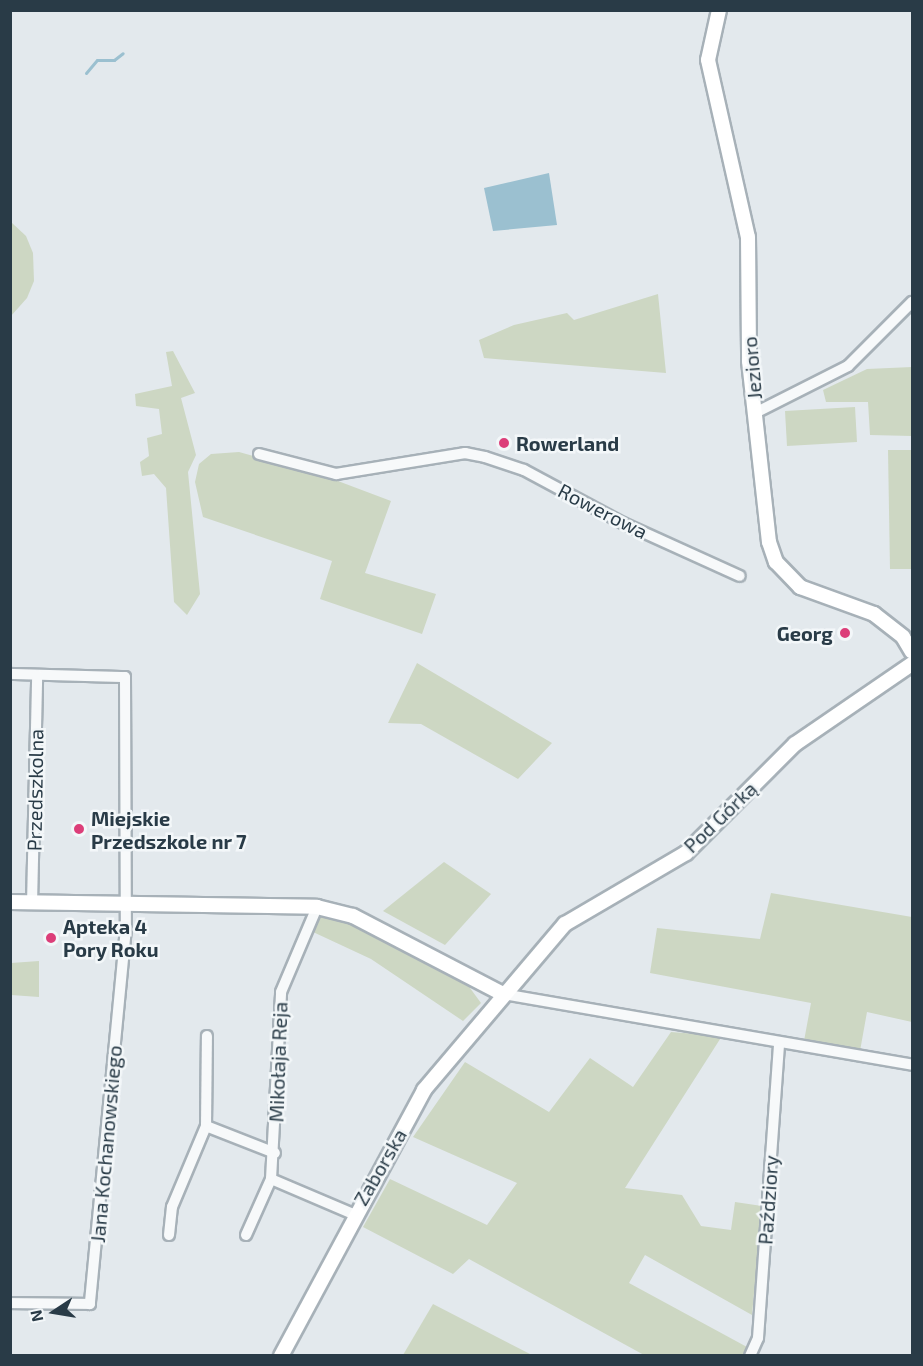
<!DOCTYPE html>
<html>
<head>
<meta charset="utf-8">
<style>
	body { margin:0 }
	#map { position:relative; width:923px; height:1366px; overflow:hidden; background:#e3e9ed; font-family:"Exo 2",sans-serif }
	div>[style] { position:absolute }
	.green>* { inset:0; background:#cdd7c3 }
	.water>* { inset:0; background:#9bc0d0 }
	.stream>* { height:3px; margin:-1.5px; padding:0 1.5px; transform-origin:1.5px; border-radius:1.5px; background:#9bc0d0 }
	.roads { filter:drop-shadow(2px 0 #a7b1b8) drop-shadow(-2px 0 #a7b1b8) drop-shadow(0 2px #a7b1b8) drop-shadow(0 -2px #a7b1b8) }
	.street>* { height:10px; margin:-5px; padding:0 5px; transform-origin:5px; border-radius:5px; background:#f7f9fa }
	.secondary>* { height:14px; margin:-7px; padding:0 7px; transform-origin:7px; border-radius:7px; background:#fff }
	.dots>* { width:16px; height:16px; translate:-50% -50%; box-sizing:border-box; border:3px solid #f3f7f9; border-radius:50% }
	span { translate:-50% -50%; white-space:nowrap; text-align:center; line-height:1.15; -webkit-text-stroke:5px #f3f7f9; paint-order:stroke }
	.street-label { font-size:20px; color:#293b47 }
	.poi-label { font-size:20px; color:#293b47; font-weight:700 }
	.left { translate:0 -50%; text-align:left }
	.right { translate:-100% -50%; text-align:right }
	.frame { position:absolute; inset:0; border:12px solid #293b47; pointer-events:none }
	.north { position:absolute; left:24px; top:1282px; width:60px; height:60px; -webkit-text-stroke:4px #f3f7f9; paint-order:stroke; rotate:258deg; font-size:16px; font-weight:700; line-height:24px; text-align:center; color:#293b47 }
	.north::after { content:''; display:block; margin:auto; width:21px; height:27px; background:#293b47; clip-path:polygon(50% 0,100% 100%,50% 72%,0 100%) }
</style>
</head>
<body>
<div id="map">
	<div class="green">
		<div style="clip-path:polygon(11px 222px,26px 236px,33px 253px,34px 281px,27px 298px,11px 316px)"></div>
		<div style="clip-path:polygon(658px 294px,666px 373px,484px 358px,479px 340px,514px 325px,567px 313px,574px 320px)"></div>
		<div style="clip-path:polygon(173px 351px,195px 393px,181px 398px,196px 455px,188px 472px,200px 594px,187px 615px,174px 602px,166px 488px,154px 474px,142px 476px,140px 462px,149px 456px,147px 438px,162px 434px,159px 409px,136px 406px,135px 394px,172px 386px,166px 352px)"></div>
		<div style="clip-path:polygon(912px 367px,912px 436px,870px 435px,868px 402px,826px 402px,823px 390px,867px 369px)"></div>
		<div style="clip-path:polygon(855px 407px,857px 442px,787px 446px,785px 411px)"></div>
		<div style="clip-path:polygon(888px 450px,912px 450px,912px 569px,890px 569px)"></div>
		<div style="clip-path:polygon(239px 452px,322px 475px,391px 501px,365px 573px,436px 594px,422px 634px,320px 599px,332px 561px,203px 517px,195px 482px,199px 464px,211px 454px)"></div>
		<div style="clip-path:polygon(417px 663px,552px 743px,518px 779px,421px 724px,388px 723px)"></div>
		<div style="clip-path:polygon(444px 862px,491px 894px,445px 945px,383px 911px)"></div>
		<div style="clip-path:polygon(771px 893px,912px 917px,912px 1022px,867px 1012px,860px 1051px,804px 1041px,811px 1003px,650px 973px,657px 928px,760px 939px)"></div>
		<div style="clip-path:polygon(320px 912px,352px 921px,471px 983px,470px 988px,481px 1003px,463px 1021px,371px 959px,313px 932px)"></div>
		<div style="clip-path:polygon(39px 961px,39px 997px,11px 995px,11px 963px)"></div>
		<div style="clip-path:polygon(671px 1032px,722px 1036px,625px 1188px,682px 1195px,701px 1226px,731px 1230px,735px 1202px,762px 1206px,752px 1315px,645px 1255px,629px 1283px,747px 1347px,743px 1355px,644px 1355px,469px 1259px,453px 1274px,363px 1227px,390px 1179px,487px 1225px,517px 1183px,413px 1137px,465px 1062px,549px 1112px,590px 1058px,633px 1087px)"></div>
		<div style="clip-path:polygon(433px 1304px,532px 1355px,403px 1355px)"></div>
	</div>
	<div class="water">
		<div style="clip-path:polygon(549px 173px,557px 225px,493px 231px,484px 188px)"></div>
	</div>
	<div class="stream">
		<div style="left:86px;top:73px;width:17px;rotate:-50deg"></div>
		<div style="left:97px;top:60px;width:17px"></div>
		<div style="left:114px;top:60px;width:11px;rotate:-38deg"></div>
	</div>
	<div class="roads">
		<div class="street">
			<div style="left:757px;top:412px;width:102px;rotate:-26.8deg"></div>
			<div style="left:848px;top:366px;width:91px;rotate:-45deg"></div>
			<div style="left:259px;top:454px;width:80px;rotate:14.6deg"></div>
			<div style="left:336px;top:474px;width:131px;rotate:-9.2deg"></div>
			<div style="left:465px;top:453px;width:20px;rotate:11deg"></div>
			<div style="left:485px;top:457px;width:41px;rotate:18.4deg"></div>
			<div style="left:524px;top:470px;width:112px;rotate:28.2deg"></div>
			<div style="left:623px;top:523px;width:128px;rotate:24.4deg"></div>
			<div style="left:10px;top:674px;width:115px;rotate:1.5deg"></div>
			<div style="left:125px;top:677px;width:251px;rotate:89.8deg"></div>
			<div style="left:126px;top:928px;width:378px;rotate:95.5deg"></div>
			<div style="left:90px;top:1304px;width:80px;rotate:-179.3deg"></div>
			<div style="left:32px;top:904px;width:229px;rotate:-88.7deg"></div>
			<div style="left:503px;top:994px;width:415px;rotate:9.8deg"></div>
			<div style="left:206px;top:1126px;width:74px;rotate:21.4deg"></div>
			<div style="left:271px;top:1179px;width:89px;rotate:23.1deg"></div>
			<div style="left:169px;top:1235px;width:28px;rotate:-84deg"></div>
			<div style="left:172px;top:1207px;width:88px;rotate:-67.2deg"></div>
			<div style="left:206px;top:1126px;width:90px;rotate:-89.4deg"></div>
			<div style="left:246px;top:1235px;width:61px;rotate:-65.9deg"></div>
			<div style="left:271px;top:1179px;width:187px;rotate:-86.9deg"></div>
			<div style="left:281px;top:992px;width:92px;rotate:-67deg"></div>
			<div style="left:750px;top:1356px;width:20px;rotate:-66deg"></div>
			<div style="left:758px;top:1338px;width:296px;rotate:-85.9deg"></div>
		</div>
		<div class="secondary">
			<div style="left:719px;top:10px;width:51px;rotate:102.4deg"></div>
			<div style="left:708px;top:60px;width:181px;rotate:77.3deg"></div>
			<div style="left:748px;top:237px;width:124px;rotate:89.5deg"></div>
			<div style="left:749px;top:361px;width:182px;rotate:83.7deg"></div>
			<div style="left:769px;top:542px;width:21px;rotate:71deg"></div>
			<div style="left:776px;top:562px;width:35px;rotate:46deg"></div>
			<div style="left:800px;top:587px;width:79px;rotate:20deg"></div>
			<div style="left:874px;top:614px;width:37px;rotate:38deg"></div>
			<div style="left:903px;top:637px;width:17px;rotate:59deg"></div>
			<div style="left:10px;top:902px;width:307px;rotate:0.9deg"></div>
			<div style="left:317px;top:907px;width:37px;rotate:14deg"></div>
			<div style="left:353px;top:916px;width:169px;rotate:27.5deg"></div>
			<div style="left:281px;top:1356px;width:302px;rotate:-61.7deg"></div>
			<div style="left:424px;top:1090px;width:218px;rotate:-49.7deg"></div>
			<div style="left:565px;top:924px;width:140px;rotate:-30.4deg"></div>
			<div style="left:686px;top:853px;width:154px;rotate:-45deg"></div>
			<div style="left:795px;top:744px;width:142px;rotate:-34.4deg"></div>
		</div>
	</div>
	<div class="dots">
		<div style="left:504px;top:443px;background:#dc3e79"></div>
		<div style="left:845px;top:633px;background:#dc3e79"></div>
		<div style="left:79px;top:829px;background:#dc3e79"></div>
		<div style="left:51px;top:938px;background:#dc3e79"></div>
	</div>
	<div class="street-label">
		<span style="left:752px;top:368px;rotate:-95deg">Jezioro</span>
		<span style="left:603px;top:511px;rotate:27deg">Rowerowa</span>
		<span style="left:35px;top:790px;rotate:-89deg">Przedszkolna</span>
		<span style="left:720px;top:817px;rotate:-44deg">Pod Górką</span>
		<span style="left:278px;top:1062px;rotate:-88deg">Mikołaja Reja</span>
		<span style="left:106px;top:1144px;rotate:-85deg">Jana Kochanowskiego</span>
		<span style="left:380px;top:1167px;rotate:-60deg">Zaborska</span>
		<span style="left:768px;top:1200px;rotate:-86deg">Paździory</span>
	</div>
	<div class="poi-label">
		<span class="left" style="left:516px;top:443px">Rowerland</span>
		<span class="right" style="left:833px;top:633px">Georg</span>
		<span class="left" style="left:91px;top:830px">Miejskie<br>Przedszkole nr 7</span>
		<span class="left" style="left:63px;top:938px">Apteka 4<br>Pory Roku</span>
	</div>
	<div class="frame"></div>
	<div class="north">N</div>
</div>
</body>
</html>
